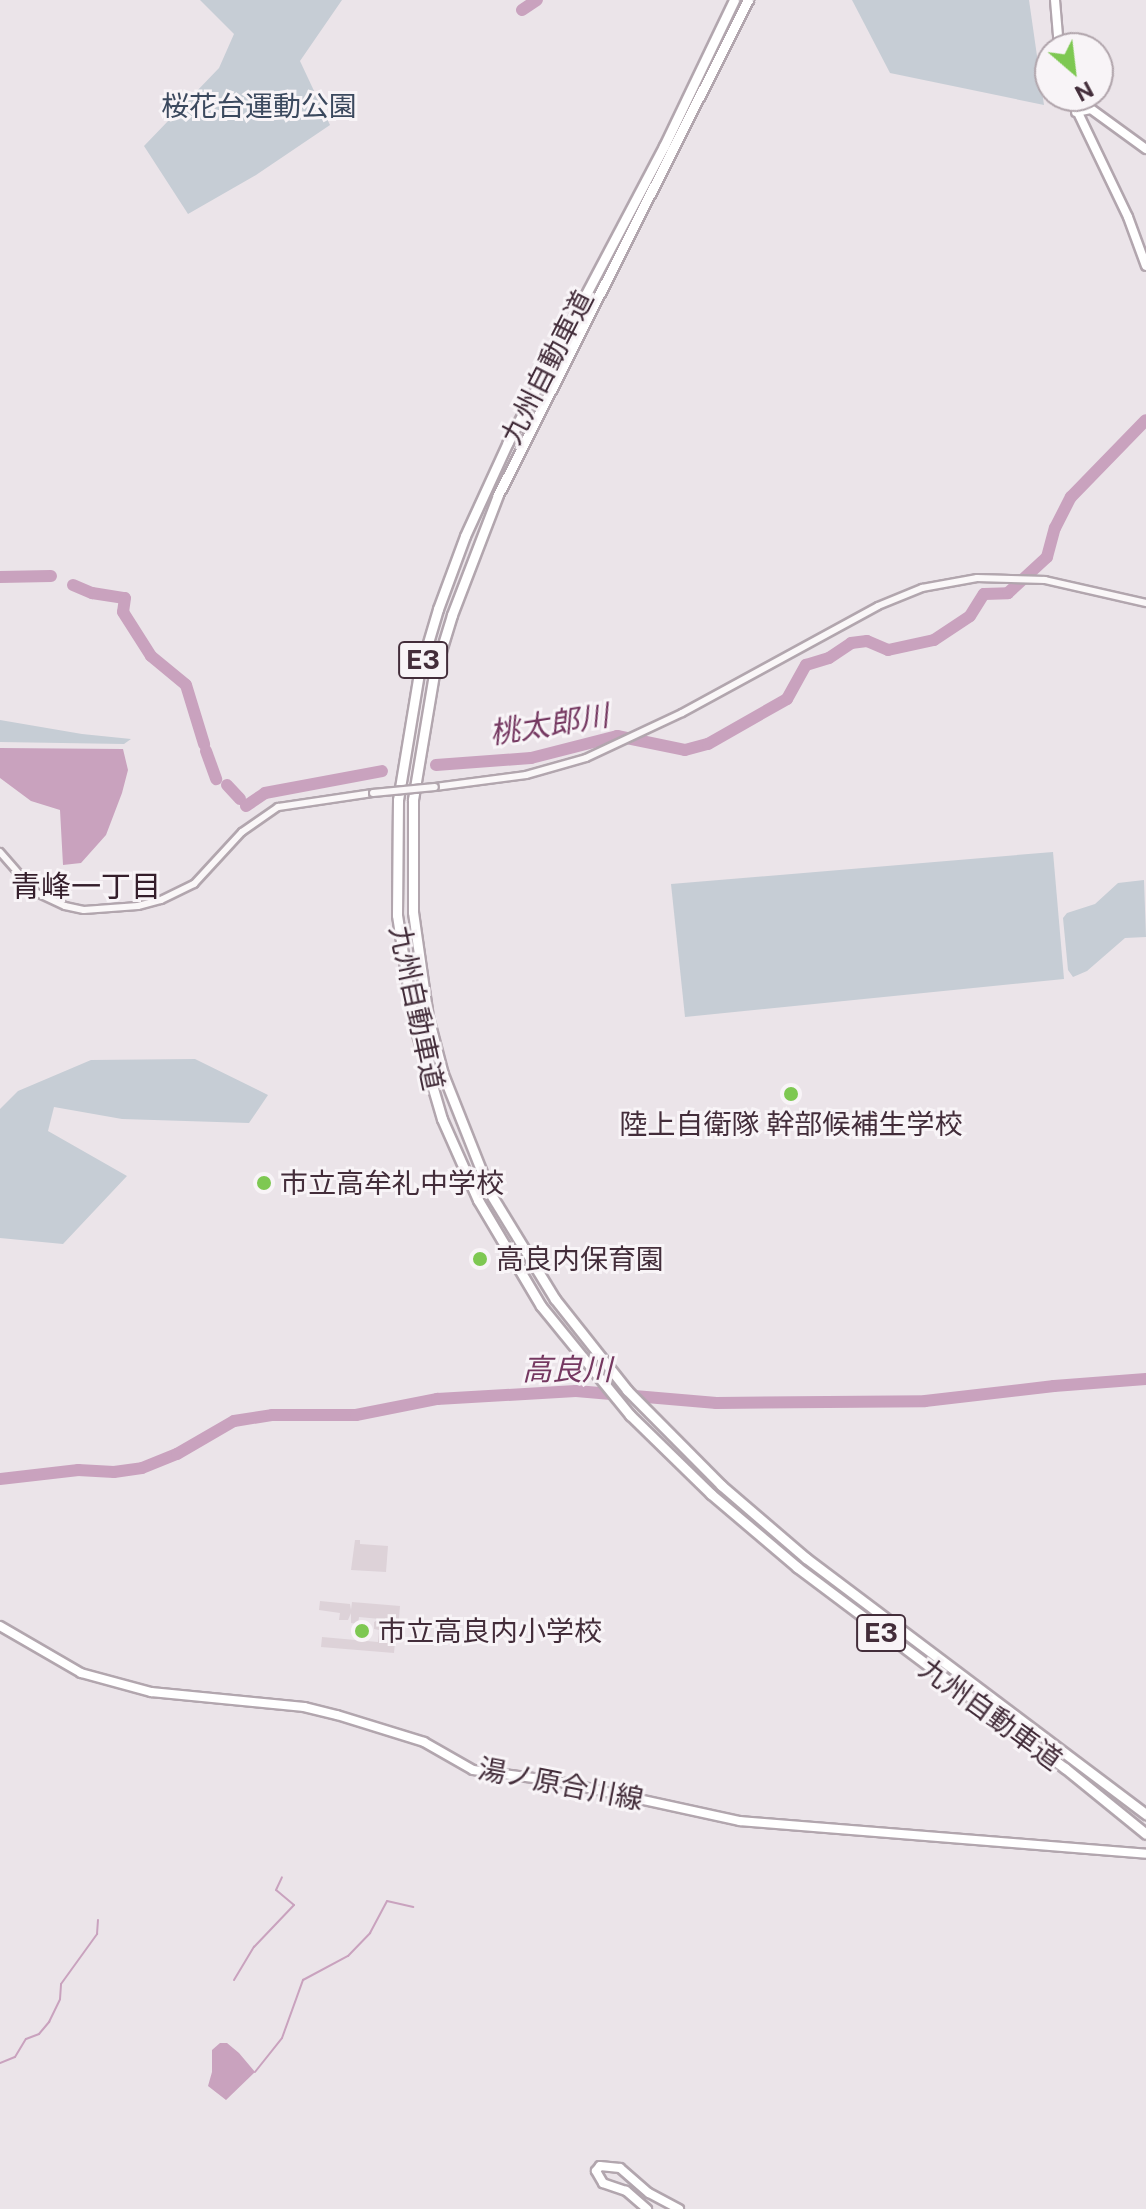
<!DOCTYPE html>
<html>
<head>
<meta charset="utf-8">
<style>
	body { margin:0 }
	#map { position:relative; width:1146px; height:2209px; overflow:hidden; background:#ebe4e9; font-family:"Public Sans","Noto Sans JP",sans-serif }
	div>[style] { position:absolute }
	.built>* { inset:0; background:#ddd2d8 }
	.green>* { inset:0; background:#c6cdd5 }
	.water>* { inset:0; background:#c9a2be }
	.stream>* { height:2px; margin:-1px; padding:0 1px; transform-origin:1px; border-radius:1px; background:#c9a2be }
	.river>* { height:12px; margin:-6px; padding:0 6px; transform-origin:6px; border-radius:6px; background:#c9a2be }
	.roads { filter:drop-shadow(2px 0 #b2a6ae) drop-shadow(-2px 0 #b2a6ae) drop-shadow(0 2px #b2a6ae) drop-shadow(0 -2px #b2a6ae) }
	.minor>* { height:6px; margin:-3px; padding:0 3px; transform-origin:3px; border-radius:3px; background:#faf7f8 }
	.major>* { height:8px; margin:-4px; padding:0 4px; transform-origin:4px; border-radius:4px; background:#fff }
	.highway>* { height:9px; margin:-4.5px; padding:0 4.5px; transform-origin:4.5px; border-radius:4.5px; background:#fff }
	.bridges { filter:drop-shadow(2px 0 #b2a6ae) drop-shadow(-2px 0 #b2a6ae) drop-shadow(0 2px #b2a6ae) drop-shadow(0 -2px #b2a6ae) }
	.minor-bridge>* { height:6px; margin:-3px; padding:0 3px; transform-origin:3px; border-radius:3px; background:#faf7f8 }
	.dots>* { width:22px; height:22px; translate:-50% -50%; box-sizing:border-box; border:4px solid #f8f4f7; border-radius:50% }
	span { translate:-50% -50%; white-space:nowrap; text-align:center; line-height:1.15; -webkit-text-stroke:6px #f8f4f7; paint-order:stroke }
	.shield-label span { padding:2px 6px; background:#f8f4f7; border:2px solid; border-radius:6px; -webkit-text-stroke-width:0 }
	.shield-label { font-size:26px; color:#432d3a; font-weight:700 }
	.park-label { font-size:28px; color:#3b495e }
	.street-label { font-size:28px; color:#432d3a }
	.poi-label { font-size:28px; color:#432d3a }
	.left { translate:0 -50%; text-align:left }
	.water-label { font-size:30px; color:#753861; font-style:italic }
	.neighbourhood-label { font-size:30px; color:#341e2b }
	.north { position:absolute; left:1034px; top:32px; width:80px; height:80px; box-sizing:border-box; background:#f8f4f7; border:2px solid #b0a4ab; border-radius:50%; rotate:152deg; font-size:22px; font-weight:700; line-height:32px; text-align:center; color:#432d3a }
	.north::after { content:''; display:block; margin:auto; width:28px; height:36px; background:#7ec852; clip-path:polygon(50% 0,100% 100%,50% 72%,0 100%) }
</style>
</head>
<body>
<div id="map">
	<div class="built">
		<div style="clip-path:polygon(355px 1540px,360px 1540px,360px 1544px,388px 1546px,386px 1572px,351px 1570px)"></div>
		<div style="clip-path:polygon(320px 1601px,350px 1604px,351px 1610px,352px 1602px,400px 1606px,399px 1619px,385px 1618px,389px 1631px,384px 1631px,383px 1642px,395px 1643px,394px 1653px,321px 1647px,322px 1637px,378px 1642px,379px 1630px,374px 1629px,374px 1622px,380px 1619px,359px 1617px,358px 1624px,351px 1623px,351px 1613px,348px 1620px,339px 1620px,340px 1613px,319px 1610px)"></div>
	</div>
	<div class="green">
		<div style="clip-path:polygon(200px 0,342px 0,300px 61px,330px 125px,256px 175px,188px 214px,144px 146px,219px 68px,234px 34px)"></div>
		<div style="clip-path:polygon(852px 0,1029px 0,1044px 105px,890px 73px)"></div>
		<div style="clip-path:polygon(0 720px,82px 734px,131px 739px,124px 744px,0 742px)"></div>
		<div style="clip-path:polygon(1053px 852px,1064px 979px,685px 1017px,671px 884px)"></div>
		<div style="clip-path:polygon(1144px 880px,1146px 937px,1125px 938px,1087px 971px,1073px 977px,1068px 970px,1063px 918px,1067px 913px,1095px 904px,1118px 883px)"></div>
		<div style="clip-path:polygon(195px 1059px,268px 1095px,249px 1123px,122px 1119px,54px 1107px,48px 1131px,127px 1176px,63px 1244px,0 1238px,0 1109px,18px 1091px,91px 1060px)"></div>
	</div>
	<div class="water">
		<div style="clip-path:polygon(0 748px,123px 749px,128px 770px,122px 793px,106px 835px,81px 863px,63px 865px,60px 810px,31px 801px,0 778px)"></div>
		<div style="clip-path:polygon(220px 2043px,227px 2043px,239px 2053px,255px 2072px,226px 2100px,208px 2086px,212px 2072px,212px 2050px)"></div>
	</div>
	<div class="stream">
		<div style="left:234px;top:1980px;width:39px;rotate:-59deg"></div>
		<div style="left:254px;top:1947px;width:58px;rotate:-46.4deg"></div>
		<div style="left:294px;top:1905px;width:23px;rotate:-140deg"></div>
		<div style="left:276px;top:1890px;width:14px;rotate:-65deg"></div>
		<div style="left:0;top:2063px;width:16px;rotate:-22deg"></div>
		<div style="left:15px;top:2057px;width:21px;rotate:-59deg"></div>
		<div style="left:26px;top:2039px;width:14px;rotate:-21deg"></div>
		<div style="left:39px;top:2034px;width:16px;rotate:-50deg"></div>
		<div style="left:49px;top:2022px;width:25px;rotate:-64deg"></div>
		<div style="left:60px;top:1999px;width:15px;rotate:-86deg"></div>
		<div style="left:61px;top:1984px;width:62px;rotate:-54.2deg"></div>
		<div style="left:97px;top:1934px;width:14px;rotate:-86deg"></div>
		<div style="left:255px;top:2072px;width:43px;rotate:-51.5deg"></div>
		<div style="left:282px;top:2038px;width:62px;rotate:-70.1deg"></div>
		<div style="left:303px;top:1980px;width:51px;rotate:-28.1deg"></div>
		<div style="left:348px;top:1956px;width:32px;rotate:-46deg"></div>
		<div style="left:370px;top:1933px;width:36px;rotate:-62deg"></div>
		<div style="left:387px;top:1901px;width:27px;rotate:13deg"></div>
	</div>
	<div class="river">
		<div style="left:522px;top:10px;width:18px;rotate:-34deg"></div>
		<div style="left:0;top:577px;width:51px;rotate:-1.1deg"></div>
		<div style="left:73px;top:585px;width:21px;rotate:23deg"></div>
		<div style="left:92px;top:593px;width:33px;rotate:9deg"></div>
		<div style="left:125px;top:598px;width:14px;rotate:98deg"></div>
		<div style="left:123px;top:612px;width:52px;rotate:57.5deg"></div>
		<div style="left:151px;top:656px;width:45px;rotate:39.6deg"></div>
		<div style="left:186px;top:685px;width:62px;rotate:73deg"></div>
		<div style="left:206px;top:751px;width:30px;rotate:70deg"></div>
		<div style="left:436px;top:765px;width:95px;rotate:-4.2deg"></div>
		<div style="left:531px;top:758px;width:89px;rotate:-14.3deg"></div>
		<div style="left:617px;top:736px;width:69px;rotate:11.6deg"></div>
		<div style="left:685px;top:750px;width:24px;rotate:-15deg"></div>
		<div style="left:708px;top:744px;width:91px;rotate:-29.7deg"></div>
		<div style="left:787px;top:699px;width:39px;rotate:-61deg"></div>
		<div style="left:806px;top:665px;width:24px;rotate:-17deg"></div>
		<div style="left:829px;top:658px;width:27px;rotate:-34deg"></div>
		<div style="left:851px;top:643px;width:16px;rotate:-7deg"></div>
		<div style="left:867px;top:641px;width:23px;rotate:23deg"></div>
		<div style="left:888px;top:650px;width:47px;rotate:-12.3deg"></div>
		<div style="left:934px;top:640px;width:43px;rotate:-33.7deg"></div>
		<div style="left:970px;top:616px;width:26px;rotate:-58deg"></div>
		<div style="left:984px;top:594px;width:24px;rotate:-2deg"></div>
		<div style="left:1008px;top:593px;width:53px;rotate:-42.7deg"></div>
		<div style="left:1047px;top:557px;width:30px;rotate:-75deg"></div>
		<div style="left:1055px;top:528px;width:35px;rotate:-63deg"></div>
		<div style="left:1071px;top:497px;width:107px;rotate:-45.8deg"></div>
		<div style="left:227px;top:785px;width:19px;rotate:47deg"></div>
		<div style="left:246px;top:806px;width:23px;rotate:-34deg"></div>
		<div style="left:265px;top:793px;width:119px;rotate:-10.6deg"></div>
		<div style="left:0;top:1479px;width:79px;rotate:-6.6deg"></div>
		<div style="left:78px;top:1470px;width:36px;rotate:3deg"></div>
		<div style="left:114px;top:1472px;width:28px;rotate:-8deg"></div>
		<div style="left:142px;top:1468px;width:38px;rotate:-22deg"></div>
		<div style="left:177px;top:1454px;width:66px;rotate:-30.1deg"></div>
		<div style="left:234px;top:1421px;width:38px;rotate:-9deg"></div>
		<div style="left:272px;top:1415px;width:84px"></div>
		<div style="left:356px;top:1415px;width:83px;rotate:-11.2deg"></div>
		<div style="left:437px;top:1399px;width:139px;rotate:-3.3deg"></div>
		<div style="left:576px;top:1391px;width:141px;rotate:4.9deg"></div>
		<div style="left:716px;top:1403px;width:209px;rotate:-0.5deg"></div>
		<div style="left:925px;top:1401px;width:130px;rotate:-6.6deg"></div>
		<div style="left:1054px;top:1386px;width:92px;rotate:-4.4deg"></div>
	</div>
	<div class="roads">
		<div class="minor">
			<div style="left:435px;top:787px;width:92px;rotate:-7.5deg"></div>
			<div style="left:526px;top:775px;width:62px;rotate:-15.8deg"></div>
			<div style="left:586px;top:758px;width:106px;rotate:-25.1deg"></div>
			<div style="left:682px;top:713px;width:223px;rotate:-28.6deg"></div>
			<div style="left:878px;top:606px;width:48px;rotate:-22.2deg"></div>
			<div style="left:922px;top:588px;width:56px;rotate:-10.3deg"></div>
			<div style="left:977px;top:578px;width:68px;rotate:1.7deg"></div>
			<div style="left:1045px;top:580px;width:104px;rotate:12.8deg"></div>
			<div style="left:0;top:852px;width:53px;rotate:48.8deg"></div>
			<div style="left:35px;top:892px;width:33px;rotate:25deg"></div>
			<div style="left:65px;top:906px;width:19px;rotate:12deg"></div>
			<div style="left:84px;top:910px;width:54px;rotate:-4.2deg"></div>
			<div style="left:138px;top:906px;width:24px;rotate:-15deg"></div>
			<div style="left:161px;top:900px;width:37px;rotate:-26deg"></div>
			<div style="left:194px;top:884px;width:71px;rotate:-47.3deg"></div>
			<div style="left:242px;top:832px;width:44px;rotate:-34.8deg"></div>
			<div style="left:278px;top:807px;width:96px;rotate:-8.4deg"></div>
		</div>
		<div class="major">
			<div style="left:1055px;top:0;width:48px;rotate:85.2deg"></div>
			<div style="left:1070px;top:96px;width:134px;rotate:64.4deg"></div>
			<div style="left:1128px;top:217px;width:52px;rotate:69.8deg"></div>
			<div style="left:1076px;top:112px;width:15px;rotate:-11deg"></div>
			<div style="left:1091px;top:109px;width:68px;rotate:36deg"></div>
			<div style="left:0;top:1626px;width:94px;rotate:30.1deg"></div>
			<div style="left:81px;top:1673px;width:73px;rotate:15.2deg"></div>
			<div style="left:151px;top:1692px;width:154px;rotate:5.6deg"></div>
			<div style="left:304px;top:1707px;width:34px;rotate:14deg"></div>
			<div style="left:337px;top:1715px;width:91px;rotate:17.2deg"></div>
			<div style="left:424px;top:1742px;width:56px;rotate:29.7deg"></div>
			<div style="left:473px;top:1770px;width:84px;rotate:7.5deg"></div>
			<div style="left:556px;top:1781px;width:188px;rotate:12.3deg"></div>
			<div style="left:740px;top:1821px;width:407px;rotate:4.6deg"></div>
			<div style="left:647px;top:2209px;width:28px;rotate:-139deg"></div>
			<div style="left:626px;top:2191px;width:24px;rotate:-161deg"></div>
			<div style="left:603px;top:2183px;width:14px;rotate:-120deg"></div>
			<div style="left:596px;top:2171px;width:6px;rotate:-51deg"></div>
			<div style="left:600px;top:2166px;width:20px;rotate:6deg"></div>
			<div style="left:620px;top:2168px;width:38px;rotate:41deg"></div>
			<div style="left:649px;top:2193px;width:34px;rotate:28deg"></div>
		</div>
		<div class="highway">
			<div style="left:734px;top:0;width:162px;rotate:115.6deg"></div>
			<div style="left:664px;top:146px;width:335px;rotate:117.8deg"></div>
			<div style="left:508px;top:442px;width:103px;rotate:114.6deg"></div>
			<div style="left:465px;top:536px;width:78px;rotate:110.3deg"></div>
			<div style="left:438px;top:609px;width:67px;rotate:106.5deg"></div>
			<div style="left:419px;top:673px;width:129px;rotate:99.4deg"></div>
			<div style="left:398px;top:800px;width:115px;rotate:90.5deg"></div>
			<div style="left:397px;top:915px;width:106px;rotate:81.3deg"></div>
			<div style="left:413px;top:1020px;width:103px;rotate:73.7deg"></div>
			<div style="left:442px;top:1119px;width:89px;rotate:66deg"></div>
			<div style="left:478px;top:1200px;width:123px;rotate:59.3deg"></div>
			<div style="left:541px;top:1306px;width:141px;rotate:50.8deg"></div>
			<div style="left:630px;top:1415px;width:113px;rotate:44.3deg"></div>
			<div style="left:711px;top:1494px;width:113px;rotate:40.3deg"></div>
			<div style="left:797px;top:1567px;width:335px;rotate:36.9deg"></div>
			<div style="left:1065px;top:1768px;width:104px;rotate:39.2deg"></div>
			<div style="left:748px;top:0;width:555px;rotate:116.8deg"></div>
			<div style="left:498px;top:495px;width:129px;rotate:111deg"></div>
			<div style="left:452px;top:615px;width:62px;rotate:107deg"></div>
			<div style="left:434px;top:674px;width:128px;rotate:99.5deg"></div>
			<div style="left:413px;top:800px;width:112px;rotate:90deg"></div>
			<div style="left:413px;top:912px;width:106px;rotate:81.9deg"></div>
			<div style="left:428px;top:1017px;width:59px;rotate:75.3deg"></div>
			<div style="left:443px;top:1074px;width:128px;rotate:68.4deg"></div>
			<div style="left:490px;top:1193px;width:124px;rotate:58.5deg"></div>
			<div style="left:555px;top:1299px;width:116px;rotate:51.6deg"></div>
			<div style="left:627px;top:1390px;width:134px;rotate:45.3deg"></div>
			<div style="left:721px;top:1485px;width:112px;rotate:40.7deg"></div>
			<div style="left:806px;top:1558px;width:426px;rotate:37deg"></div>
		</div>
	</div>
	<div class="bridges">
		<div class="minor-bridge">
			<div style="left:373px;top:793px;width:62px;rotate:-5.5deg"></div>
		</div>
	</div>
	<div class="dots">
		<div style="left:791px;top:1094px;background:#7ec852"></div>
		<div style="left:264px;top:1183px;background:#7ec852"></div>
		<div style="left:480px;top:1259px;background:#7ec852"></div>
		<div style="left:362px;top:1631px;background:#7ec852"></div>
	</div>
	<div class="shield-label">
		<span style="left:423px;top:660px">E3</span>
		<span style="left:881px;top:1633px">E3</span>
	</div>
	<div class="park-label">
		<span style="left:259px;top:106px">桜花台運動公園</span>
	</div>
	<div class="street-label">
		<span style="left:547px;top:367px;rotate:-63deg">九州自動車道</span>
		<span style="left:417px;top:1008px;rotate:78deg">九州自動車道</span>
		<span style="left:991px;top:1714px;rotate:36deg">九州自動車道</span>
		<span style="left:561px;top:1784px;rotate:11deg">湯ノ原合川線</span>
	</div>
	<div class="poi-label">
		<span style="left:791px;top:1124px">陸上自衛隊 幹部候補生学校</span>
		<span class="left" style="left:280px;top:1183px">市立高牟礼中学校</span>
		<span class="left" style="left:496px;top:1259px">高良内保育園</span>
		<span class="left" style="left:378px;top:1631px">市立高良内小学校</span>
	</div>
	<div class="water-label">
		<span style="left:549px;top:724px;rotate:-9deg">桃太郎川</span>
		<span style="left:567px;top:1369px">高良川</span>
	</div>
	<div class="neighbourhood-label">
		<span style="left:86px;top:886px">青峰一丁目</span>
	</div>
	<div class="north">N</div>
</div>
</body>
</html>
